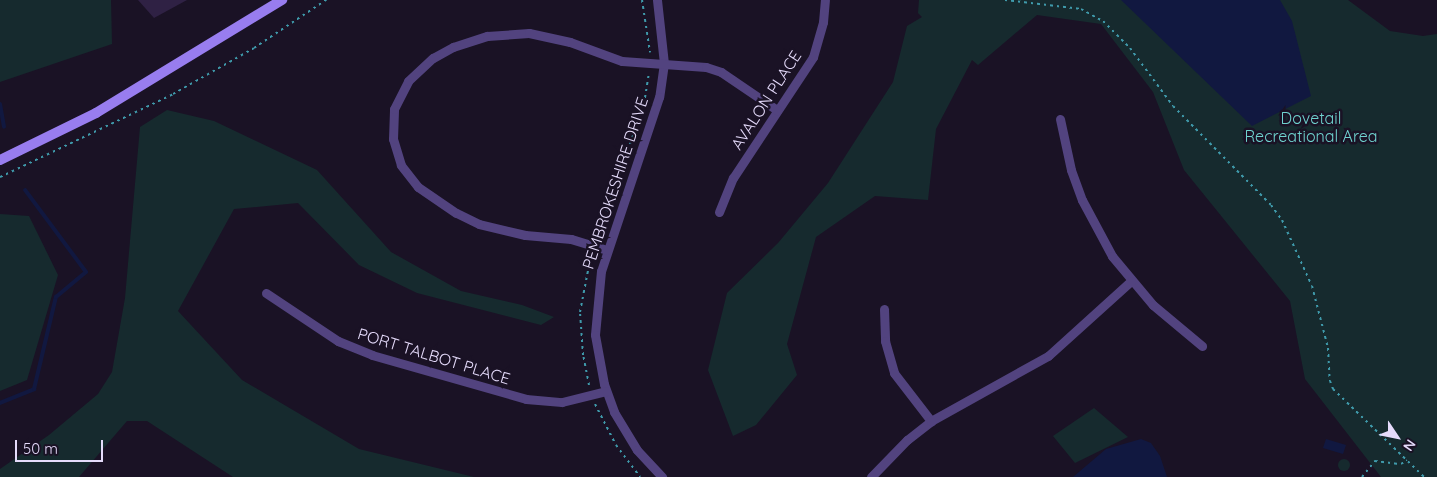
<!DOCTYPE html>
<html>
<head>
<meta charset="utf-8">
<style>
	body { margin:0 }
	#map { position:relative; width:1437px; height:477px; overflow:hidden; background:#1a1225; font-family:Quicksand,sans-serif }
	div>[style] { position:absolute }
	.green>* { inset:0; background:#162a2e }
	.round { border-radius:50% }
	.water>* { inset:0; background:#111840 }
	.stream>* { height:4px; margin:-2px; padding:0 2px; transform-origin:2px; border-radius:2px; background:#111840 }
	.building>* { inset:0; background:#2f2144 }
	.path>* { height:2px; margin-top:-1px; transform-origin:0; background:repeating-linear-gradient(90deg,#3f9aab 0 2.5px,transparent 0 6.5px) }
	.street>* { height:9px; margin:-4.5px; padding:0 4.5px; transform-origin:4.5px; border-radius:4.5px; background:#52437f }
	.secondary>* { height:10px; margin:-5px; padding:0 5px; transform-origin:5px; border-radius:5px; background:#987def }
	span { translate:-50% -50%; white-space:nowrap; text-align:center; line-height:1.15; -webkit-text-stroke:5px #1a1225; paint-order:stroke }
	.street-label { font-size:16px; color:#e5dbfb }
	.park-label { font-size:16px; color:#6fd3cf }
	.north { position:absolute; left:1372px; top:412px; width:50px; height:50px; -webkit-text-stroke:4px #1a1225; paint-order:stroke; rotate:124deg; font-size:14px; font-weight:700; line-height:20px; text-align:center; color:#e5dbfb }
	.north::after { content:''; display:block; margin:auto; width:18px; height:22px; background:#e5dbfb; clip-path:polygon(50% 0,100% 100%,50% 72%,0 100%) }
	.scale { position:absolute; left:15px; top:440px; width:88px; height:22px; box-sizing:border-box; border:2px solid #e5dbfb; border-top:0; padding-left:6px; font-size:15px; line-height:18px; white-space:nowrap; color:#e5dbfb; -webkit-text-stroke:4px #1a1225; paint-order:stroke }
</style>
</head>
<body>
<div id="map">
	<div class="green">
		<div style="clip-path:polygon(0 0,111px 0,112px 44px,0 82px)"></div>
		<div style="clip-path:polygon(919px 0,1348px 0,1390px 31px,1423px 36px,1437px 34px,1437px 477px,1381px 477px,1305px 379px,1290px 301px,1184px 170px,1153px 92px,1101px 24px,1037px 15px,978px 65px,972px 60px,936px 129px,928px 200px,875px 196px,816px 237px,787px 344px,797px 375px,756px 425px,733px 436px,708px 370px,727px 293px,778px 243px,828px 183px,893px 82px,907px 26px,922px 17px,918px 13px)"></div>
		<div style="clip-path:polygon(167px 110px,214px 121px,317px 170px,391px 252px,461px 291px,522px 305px,554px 317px,541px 325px,417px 293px,359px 265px,298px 203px,234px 209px,178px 311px,242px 380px,359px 449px,474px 477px,233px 477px,147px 421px,127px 421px,79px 477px,0 477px,0 469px,49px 435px,98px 394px,112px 372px,125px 298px,140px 127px)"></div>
		<div style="clip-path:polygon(0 214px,29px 216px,58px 275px,27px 380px,0 391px)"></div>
		<div style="clip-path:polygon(1094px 408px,1128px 437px,1075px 463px,1053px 436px)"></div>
		<div class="round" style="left:1338px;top:459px;width:12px;height:12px"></div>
	</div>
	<div class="water">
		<div style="clip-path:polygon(1121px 0,1280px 0,1292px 21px,1311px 96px,1252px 126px)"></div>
		<div style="clip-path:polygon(1141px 439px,1151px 443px,1160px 456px,1167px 477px,1073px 477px,1106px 449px)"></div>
		<div style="clip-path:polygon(1326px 439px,1346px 445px,1343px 454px,1323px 448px)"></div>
	</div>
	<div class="stream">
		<div style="left:0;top:104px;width:23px;rotate:80deg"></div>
		<div style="left:0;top:403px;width:37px;rotate:-22deg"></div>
		<div style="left:34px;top:389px;width:95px;rotate:-76.6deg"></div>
		<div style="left:56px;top:297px;width:39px;rotate:-40deg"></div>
		<div style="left:86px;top:272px;width:102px;rotate:-126.6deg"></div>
	</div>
	<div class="building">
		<div style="clip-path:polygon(138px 0,187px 0,154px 18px)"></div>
	</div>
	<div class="path">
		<div style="left:642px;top:0;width:53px;rotate:81.3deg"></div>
		<div style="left:1005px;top:0;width:77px;rotate:6.8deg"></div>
		<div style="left:1081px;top:9px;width:25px;rotate:29deg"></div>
		<div style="left:1103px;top:21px;width:38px;rotate:45deg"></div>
		<div style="left:1130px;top:48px;width:72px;rotate:53.4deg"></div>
		<div style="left:1173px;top:106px;width:139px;rotate:45.3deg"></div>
		<div style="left:1271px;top:205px;width:19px;rotate:54deg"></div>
		<div style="left:1282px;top:220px;width:72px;rotate:65.6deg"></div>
		<div style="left:1312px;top:286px;width:64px;rotate:75.5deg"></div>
		<div style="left:1328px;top:348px;width:33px;rotate:87deg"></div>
		<div style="left:1330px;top:381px;width:9px;rotate:69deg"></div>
		<div style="left:1333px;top:389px;width:127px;rotate:44deg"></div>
		<div style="left:0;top:177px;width:192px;rotate:-25.6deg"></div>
		<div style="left:173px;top:94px;width:93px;rotate:-29.6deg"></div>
		<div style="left:254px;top:48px;width:87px;rotate:-33.7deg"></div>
		<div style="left:598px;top:236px;width:140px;rotate:-70.8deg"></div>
		<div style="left:644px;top:104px;width:30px;rotate:-81deg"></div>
		<div style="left:589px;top:385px;width:31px;rotate:-101deg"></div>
		<div style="left:583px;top:355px;width:43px;rotate:-94deg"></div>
		<div style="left:580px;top:312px;width:58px;rotate:-79.1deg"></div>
		<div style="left:595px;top:404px;width:46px;rotate:62.9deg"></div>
		<div style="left:616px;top:445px;width:40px;rotate:53deg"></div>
		<div style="left:1362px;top:477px;width:21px;rotate:-51deg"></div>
		<div style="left:1375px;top:461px;width:26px;rotate:7deg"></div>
		<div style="left:1401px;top:464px;width:7px;rotate:-34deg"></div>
	</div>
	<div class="street">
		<div style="left:657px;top:0;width:63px;rotate:83.7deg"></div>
		<div style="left:664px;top:63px;width:34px;rotate:98deg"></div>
		<div style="left:659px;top:97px;width:183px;rotate:108.4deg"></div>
		<div style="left:601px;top:271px;width:64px;rotate:95.4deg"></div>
		<div style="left:595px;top:335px;width:50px;rotate:79.6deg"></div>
		<div style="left:604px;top:384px;width:30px;rotate:70deg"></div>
		<div style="left:614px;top:412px;width:44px;rotate:58.8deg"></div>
		<div style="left:637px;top:450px;width:37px;rotate:47deg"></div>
		<div style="left:1060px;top:119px;width:52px;rotate:77.8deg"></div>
		<div style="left:1071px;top:170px;width:32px;rotate:70deg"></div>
		<div style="left:1082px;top:200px;width:64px;rotate:61.8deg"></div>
		<div style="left:1112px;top:256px;width:64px;rotate:50.1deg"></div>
		<div style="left:1153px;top:305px;width:64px;rotate:39.9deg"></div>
		<div style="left:719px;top:212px;width:37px;rotate:-68deg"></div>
		<div style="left:733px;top:178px;width:145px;rotate:-56.5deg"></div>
		<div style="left:813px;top:57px;width:36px;rotate:-74deg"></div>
		<div style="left:823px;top:22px;width:22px;rotate:-85deg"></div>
		<div style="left:607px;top:250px;width:38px;rotate:-163deg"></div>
		<div style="left:571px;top:239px;width:46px;rotate:-175deg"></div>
		<div style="left:525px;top:235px;width:47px;rotate:-166.6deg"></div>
		<div style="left:479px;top:224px;width:25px;rotate:-154deg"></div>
		<div style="left:456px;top:213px;width:46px;rotate:-145.6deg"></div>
		<div style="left:418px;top:187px;width:28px;rotate:-128deg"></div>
		<div style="left:401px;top:165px;width:27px;rotate:-107deg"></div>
		<div style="left:393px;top:139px;width:30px;rotate:-88deg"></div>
		<div style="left:394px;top:109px;width:31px;rotate:-63deg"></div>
		<div style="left:408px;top:81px;width:34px;rotate:-43deg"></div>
		<div style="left:433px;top:58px;width:23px;rotate:-29deg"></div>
		<div style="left:453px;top:47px;width:36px;rotate:-18deg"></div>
		<div style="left:487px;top:36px;width:42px;rotate:-4.1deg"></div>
		<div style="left:529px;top:33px;width:42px;rotate:12.4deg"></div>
		<div style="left:570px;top:42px;width:55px;rotate:20.1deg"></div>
		<div style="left:622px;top:61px;width:84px;rotate:4.1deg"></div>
		<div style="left:706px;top:67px;width:16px;rotate:18deg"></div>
		<div style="left:721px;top:72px;width:68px;rotate:34.2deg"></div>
		<div style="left:266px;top:293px;width:87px;rotate:33.7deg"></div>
		<div style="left:338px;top:341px;width:37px;rotate:22deg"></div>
		<div style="left:372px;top:355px;width:160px;rotate:15.9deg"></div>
		<div style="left:526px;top:399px;width:36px;rotate:5deg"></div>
		<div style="left:562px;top:402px;width:45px;rotate:-14deg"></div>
		<div style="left:884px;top:309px;width:32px;rotate:88deg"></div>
		<div style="left:885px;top:341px;width:33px;rotate:74deg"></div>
		<div style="left:894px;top:373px;width:61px;rotate:52.4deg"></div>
		<div style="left:871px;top:477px;width:52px;rotate:-45.8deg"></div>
		<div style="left:907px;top:440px;width:31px;rotate:-38deg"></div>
		<div style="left:931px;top:421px;width:134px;rotate:-29.1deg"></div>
		<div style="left:1048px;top:356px;width:112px;rotate:-42.1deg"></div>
	</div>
	<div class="secondary">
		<div style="left:0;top:160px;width:107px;rotate:-26.1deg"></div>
		<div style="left:96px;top:113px;width:218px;rotate:-31.3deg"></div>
	</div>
	<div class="street-label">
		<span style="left:766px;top:100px;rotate:-57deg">AVALON PLACE</span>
		<span style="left:615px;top:183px;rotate:-72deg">PEMBROKESHIRE DRIVE</span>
		<span style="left:434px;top:356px;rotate:17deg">PORT TALBOT PLACE</span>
	</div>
	<div class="park-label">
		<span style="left:1311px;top:127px">Dovetail<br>Recreational Area</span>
	</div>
	<div class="north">N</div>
	<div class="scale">50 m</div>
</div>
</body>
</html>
